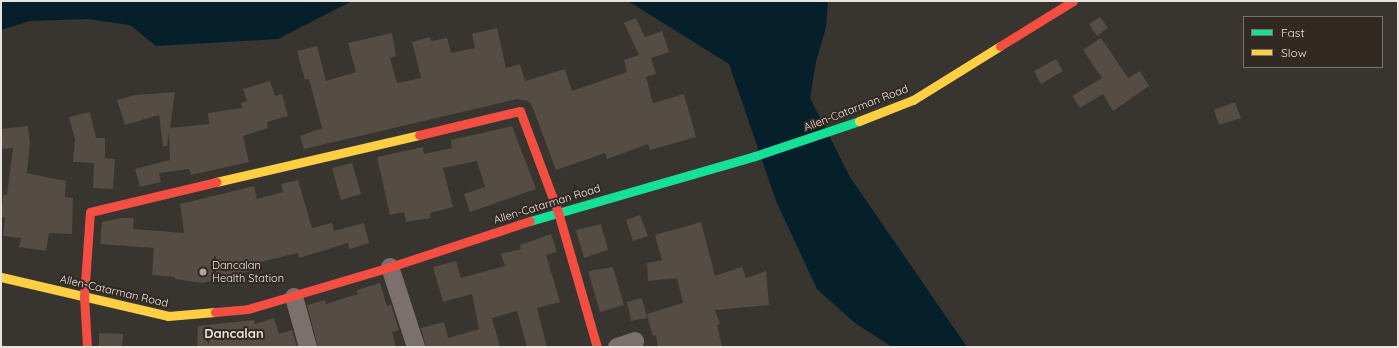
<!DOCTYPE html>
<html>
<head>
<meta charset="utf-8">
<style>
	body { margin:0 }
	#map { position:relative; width:1399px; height:348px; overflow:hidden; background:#383430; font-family:Quicksand,sans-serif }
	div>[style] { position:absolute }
	.water>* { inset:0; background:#05202a }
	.building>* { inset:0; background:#554c43 }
	.street>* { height:18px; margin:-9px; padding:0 9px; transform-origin:9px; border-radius:9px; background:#7c706f }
	.fast>* { height:9px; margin:-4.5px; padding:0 4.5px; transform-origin:4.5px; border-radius:4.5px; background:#16e098 }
	.slow>* { height:9px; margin:-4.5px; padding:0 4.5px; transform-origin:4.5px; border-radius:4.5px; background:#ffcf43 }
	.jam>* { height:9px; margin:-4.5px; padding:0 4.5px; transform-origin:4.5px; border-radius:4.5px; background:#f24e42 }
	.dots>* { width:11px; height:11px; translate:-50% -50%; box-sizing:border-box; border:2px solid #322923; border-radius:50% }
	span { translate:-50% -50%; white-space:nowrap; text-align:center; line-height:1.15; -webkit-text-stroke:4px #322923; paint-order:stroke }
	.street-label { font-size:11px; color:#e9e3df }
	.poi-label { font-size:11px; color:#e9e3df }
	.left { translate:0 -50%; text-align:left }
	.quarter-label { font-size:13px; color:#ece1d9; font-weight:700 }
	.frame { position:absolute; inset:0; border:2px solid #e9e3df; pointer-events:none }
	.legend { position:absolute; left:1243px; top:16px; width:140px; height:52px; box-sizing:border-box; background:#322923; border:1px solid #7b736e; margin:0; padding:5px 7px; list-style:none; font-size:12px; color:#e9e3df }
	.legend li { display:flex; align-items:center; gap:8px; height:20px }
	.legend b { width:20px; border:1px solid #7b736e }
</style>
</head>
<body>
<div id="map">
	<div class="water">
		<div style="clip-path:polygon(1px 1px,352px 1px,278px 39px,156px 46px,130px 25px,88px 19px,30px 21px,1px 30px)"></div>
		<div style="clip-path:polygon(628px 1px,828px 1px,826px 27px,816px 62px,810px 98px,850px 177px,967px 347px,892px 347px,855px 323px,817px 289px,776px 201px,729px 64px)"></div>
	</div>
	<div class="building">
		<div style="clip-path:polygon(1100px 17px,1108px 28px,1097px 36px,1089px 24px)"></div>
		<div style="clip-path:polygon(636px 18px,645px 37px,662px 31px,669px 52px,651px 58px,656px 74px,646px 77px,653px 103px,684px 94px,696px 137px,650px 150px,648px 144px,607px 159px,605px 153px,556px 170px,532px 106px,528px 101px,518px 99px,304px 149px,300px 136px,322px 128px,309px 79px,305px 80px,297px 51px,317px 46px,326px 81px,356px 72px,348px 43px,392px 33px,396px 56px,390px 58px,397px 83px,421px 78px,412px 42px,430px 37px,431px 41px,447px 38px,451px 53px,475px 48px,472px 34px,497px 28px,506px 68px,520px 64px,525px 81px,565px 69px,572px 91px,627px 72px,624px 60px,639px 55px,624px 23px)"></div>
		<div style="clip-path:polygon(1101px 38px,1128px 78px,1140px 71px,1149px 86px,1113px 111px,1103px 94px,1080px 108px,1072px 96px,1102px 78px,1083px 50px)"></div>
		<div style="clip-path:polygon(1056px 59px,1063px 71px,1041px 84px,1034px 71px)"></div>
		<div style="clip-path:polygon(270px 81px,275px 96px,282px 94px,288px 116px,267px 122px,268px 128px,243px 136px,249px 162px,191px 175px,189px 169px,159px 173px,161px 182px,140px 187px,135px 169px,170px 160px,169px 132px,167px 146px,163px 146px,159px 115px,125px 125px,117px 100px,135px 95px,175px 92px,170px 128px,209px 124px,208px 113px,242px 108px,241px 103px,247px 101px,243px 89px)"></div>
		<div style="clip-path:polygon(1235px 102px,1241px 118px,1219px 125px,1214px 110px)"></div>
		<div style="clip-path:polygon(90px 112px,96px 138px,105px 138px,105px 158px,115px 159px,113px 189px,93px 188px,94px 163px,73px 162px,75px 139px,69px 117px)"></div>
		<div style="clip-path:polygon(28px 126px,30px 142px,27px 173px,66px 181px,65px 197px,73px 198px,72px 234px,49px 233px,46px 251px,19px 247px,21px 238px,3px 236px,5px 218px,1px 217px,1px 215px,3px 195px,7px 195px,13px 148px,1px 149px,1px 129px)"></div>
		<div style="clip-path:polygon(512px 126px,536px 189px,470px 212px,464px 194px,485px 187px,477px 161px,443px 168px,453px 207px,430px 213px,431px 218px,406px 222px,404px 212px,390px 215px,377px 157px,423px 147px,424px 154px,452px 148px,451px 140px)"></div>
		<div style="clip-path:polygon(352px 163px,361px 194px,341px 200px,332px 168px)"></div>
		<div style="clip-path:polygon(298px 180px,312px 228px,332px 223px,334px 231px,364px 223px,369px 243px,349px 249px,348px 243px,299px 258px,298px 253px,252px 264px,254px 270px,202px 283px,175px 279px,175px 277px,152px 275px,154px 248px,100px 244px,102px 222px,121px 218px,134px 218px,133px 229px,184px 233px,180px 204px,254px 186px,257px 199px,283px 192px,281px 184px)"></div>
		<div style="clip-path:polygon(640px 215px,648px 236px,633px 241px,626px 220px)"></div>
		<div style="clip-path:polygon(701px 222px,715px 276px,742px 267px,746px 278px,766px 271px,769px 305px,715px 310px,720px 324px,717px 325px,722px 347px,658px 347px,656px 335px,653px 336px,647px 314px,683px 303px,677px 278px,648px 281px,647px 263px,662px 260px,655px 235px)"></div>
		<div style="clip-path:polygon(601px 224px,608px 250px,584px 258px,576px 230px)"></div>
		<div style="clip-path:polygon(551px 234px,557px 252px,546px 255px,560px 302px,537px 308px,547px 347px,527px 347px,517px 311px,492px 318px,500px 347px,426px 347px,421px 328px,444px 322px,448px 338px,479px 329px,472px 294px,443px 302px,433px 267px,456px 261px,461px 278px,505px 266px,501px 254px,521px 249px,520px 245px)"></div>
		<div style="clip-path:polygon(613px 267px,624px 305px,600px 312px,588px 271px)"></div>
		<div style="clip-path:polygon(380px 283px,387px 306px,391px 305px,399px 330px,392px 332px,396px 347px,318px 347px,307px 305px,325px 300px,326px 304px,358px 294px,357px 290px)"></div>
		<div style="clip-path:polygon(642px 298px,647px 318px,631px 321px,627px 302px)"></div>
		<div style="clip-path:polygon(274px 318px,279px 334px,292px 330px,297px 347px,197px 347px,198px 326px,254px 320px,255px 324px)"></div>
		<div style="clip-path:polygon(99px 333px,123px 334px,122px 347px,99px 347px)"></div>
	</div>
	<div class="street">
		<div style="left:390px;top:267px;width:84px;rotate:72deg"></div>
		<div style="left:294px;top:297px;width:52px;rotate:74.4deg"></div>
		<div style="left:617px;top:347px;width:19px;rotate:-18deg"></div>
	</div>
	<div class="fast">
		<div style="left:530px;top:221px;width:234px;rotate:-16.1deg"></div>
		<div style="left:755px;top:156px;width:110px;rotate:-18.6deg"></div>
	</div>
	<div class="slow">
		<div style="left:859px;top:121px;width:58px;rotate:-21.3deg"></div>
		<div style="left:913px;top:100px;width:102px;rotate:-31.8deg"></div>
		<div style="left:216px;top:182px;width:208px;rotate:-13deg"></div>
		<div style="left:1px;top:277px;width:171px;rotate:13.1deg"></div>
		<div style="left:168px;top:316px;width:47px;rotate:-4.9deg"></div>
	</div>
	<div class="jam">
		<div style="left:1000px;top:46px;width:86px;rotate:-31.7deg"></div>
		<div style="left:419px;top:135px;width:104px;rotate:-13.4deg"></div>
		<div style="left:520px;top:111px;width:108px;rotate:69.4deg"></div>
		<div style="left:558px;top:212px;width:141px;rotate:73.9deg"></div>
		<div style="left:215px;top:312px;width:33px;rotate:-5deg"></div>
		<div style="left:248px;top:309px;width:148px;rotate:-16.5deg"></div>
		<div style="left:390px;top:267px;width:147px;rotate:-18.2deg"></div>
		<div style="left:87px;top:347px;width:50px;rotate:-93.4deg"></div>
		<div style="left:84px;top:297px;width:85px;rotate:-86deg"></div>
		<div style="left:90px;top:212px;width:130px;rotate:-13.4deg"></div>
	</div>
	<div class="dots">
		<div style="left:203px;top:272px;background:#aba6a2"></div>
	</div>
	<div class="street-label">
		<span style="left:856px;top:108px;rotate:-21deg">Allen-Catarman Road</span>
		<span style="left:547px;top:204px;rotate:-17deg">Allen-Catarman Road</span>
		<span style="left:114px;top:291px;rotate:13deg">Allen-Catarman Road</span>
	</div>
	<div class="poi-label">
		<span class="left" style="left:212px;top:272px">Dancalan<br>Health Station</span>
	</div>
	<div class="quarter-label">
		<span style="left:234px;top:333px">Dancalan</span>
	</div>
	<div class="frame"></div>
	<ul class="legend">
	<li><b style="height:5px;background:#16e098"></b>Fast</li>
	<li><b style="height:5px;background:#ffcf43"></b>Slow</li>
	</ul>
</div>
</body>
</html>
